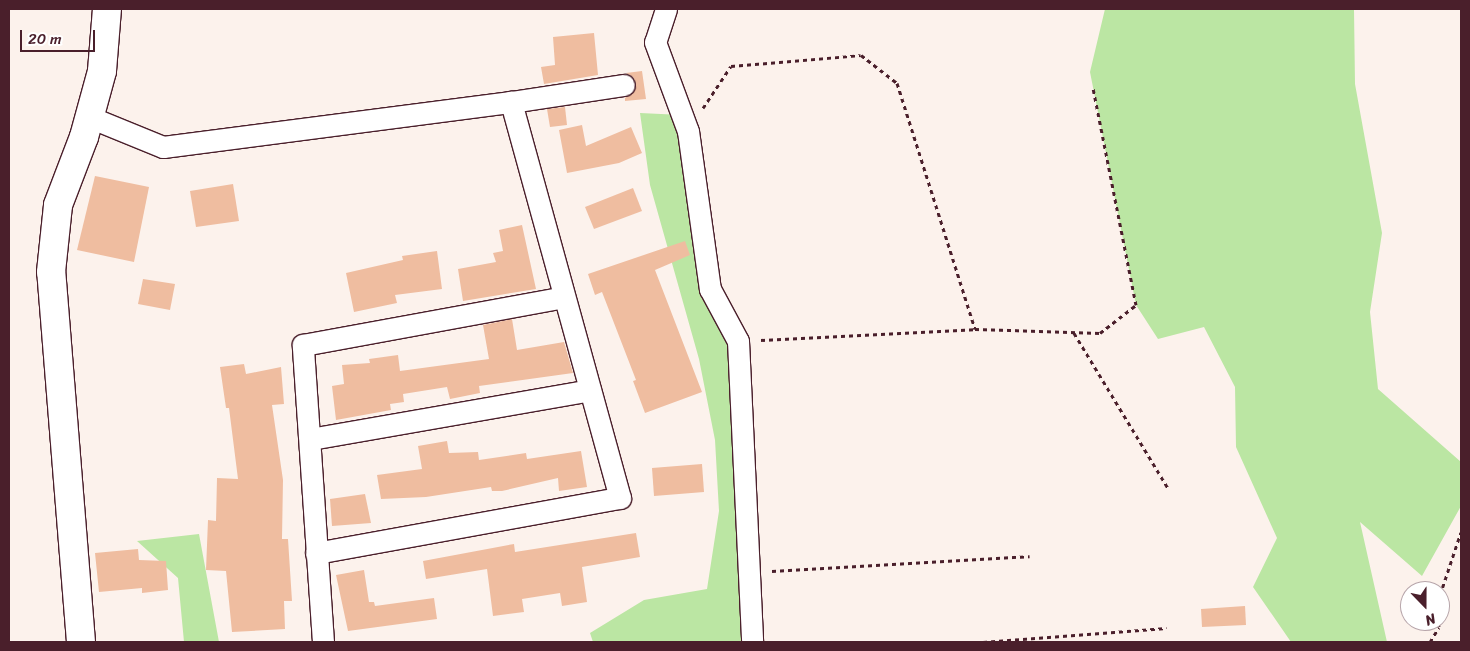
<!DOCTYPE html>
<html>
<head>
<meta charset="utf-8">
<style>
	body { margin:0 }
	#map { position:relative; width:1470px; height:651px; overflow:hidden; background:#fcf2ec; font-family:Sriracha,sans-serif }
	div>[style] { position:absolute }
	.green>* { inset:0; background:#bbe6a3 }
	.building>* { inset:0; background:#efbda0 }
	.path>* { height:3px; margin-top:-1.5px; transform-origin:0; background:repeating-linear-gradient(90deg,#4a1f2b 0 4px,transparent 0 8px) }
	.roads { filter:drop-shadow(1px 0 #4a1f2b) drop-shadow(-1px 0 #4a1f2b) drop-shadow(0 1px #4a1f2b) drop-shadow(0 -1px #4a1f2b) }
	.minor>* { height:21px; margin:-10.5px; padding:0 10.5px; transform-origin:10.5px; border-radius:10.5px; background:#fff }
	.tertiary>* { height:28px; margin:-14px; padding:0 14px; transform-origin:14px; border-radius:14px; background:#fff }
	span { translate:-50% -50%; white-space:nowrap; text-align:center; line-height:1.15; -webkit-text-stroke:5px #fff; paint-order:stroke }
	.frame { position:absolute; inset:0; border:10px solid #4a1f2b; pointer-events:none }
	.north { position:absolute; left:1400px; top:581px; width:50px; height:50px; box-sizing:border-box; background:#fff; border:1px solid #b7a5aa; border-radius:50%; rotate:158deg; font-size:14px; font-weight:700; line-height:20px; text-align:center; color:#4a1f2b }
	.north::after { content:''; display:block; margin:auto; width:18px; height:22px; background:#4a1f2b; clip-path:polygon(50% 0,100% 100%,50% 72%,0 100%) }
	.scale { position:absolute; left:20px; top:30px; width:75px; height:22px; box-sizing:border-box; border:2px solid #4a1f2b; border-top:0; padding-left:6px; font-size:15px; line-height:18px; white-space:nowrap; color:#4a1f2b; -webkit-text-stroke:4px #fff; paint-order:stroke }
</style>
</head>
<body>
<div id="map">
	<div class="green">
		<div style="clip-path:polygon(1105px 9px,1354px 9px,1355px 84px,1382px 233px,1370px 312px,1378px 389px,1461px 462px,1461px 506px,1422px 576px,1360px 522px,1387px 642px,1291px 642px,1253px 587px,1277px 538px,1236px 447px,1235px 387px,1204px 327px,1158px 339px,1136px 305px,1090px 72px)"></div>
		<div style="clip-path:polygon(640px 113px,682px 115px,728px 342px,752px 642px,593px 642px,590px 633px,644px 600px,707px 589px,719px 511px,715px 440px,699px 359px,650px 185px)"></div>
		<div style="clip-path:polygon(199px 534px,219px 642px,184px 642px,178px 578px,137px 541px)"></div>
	</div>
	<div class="building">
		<div style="clip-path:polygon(594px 33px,598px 75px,544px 84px,541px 67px,555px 65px,553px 37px)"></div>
		<div style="clip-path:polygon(642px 71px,646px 99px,625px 101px,625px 98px,635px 90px,636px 84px,633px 77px,626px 73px)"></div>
		<div style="clip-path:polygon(565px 107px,567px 125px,550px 127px,547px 109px)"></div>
		<div style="clip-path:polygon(582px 125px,586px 146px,631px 127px,642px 153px,619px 163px,567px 173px,559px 130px)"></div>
		<div style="clip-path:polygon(95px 176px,149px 187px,134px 262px,77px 250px)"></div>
		<div style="clip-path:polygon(233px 184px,239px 221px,196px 227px,190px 191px)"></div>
		<div style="clip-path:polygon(633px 188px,642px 211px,594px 229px,585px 207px)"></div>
		<div style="clip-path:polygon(522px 225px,536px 289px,463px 301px,458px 269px,496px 262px,493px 253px,503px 251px,499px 230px)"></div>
		<div style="clip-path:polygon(685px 241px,690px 255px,655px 270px,702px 392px,645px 413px,633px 381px,636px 380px,602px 292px,595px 295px,588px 274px)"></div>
		<div style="clip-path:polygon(437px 251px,442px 289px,395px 295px,397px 303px,354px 312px,346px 273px,403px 260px,402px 256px)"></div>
		<div style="clip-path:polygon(143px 279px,175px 284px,170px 310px,138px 304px)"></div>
		<div style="clip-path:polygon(512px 319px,517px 350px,564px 342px,573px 373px,479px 386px,480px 393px,450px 399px,447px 387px,403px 394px,404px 402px,390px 404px,391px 410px,336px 420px,332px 386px,344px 384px,342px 365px,370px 363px,369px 359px,398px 355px,400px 371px,489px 359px,483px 325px)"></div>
		<div style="clip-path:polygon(244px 364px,246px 374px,281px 367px,284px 404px,272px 405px,283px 480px,282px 539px,288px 539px,292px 601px,284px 601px,285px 629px,232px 632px,226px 571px,206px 570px,208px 520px,216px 521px,217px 478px,238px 479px,229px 408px,226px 408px,220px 367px)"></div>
		<div style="clip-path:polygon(447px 441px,449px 453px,478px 452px,479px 460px,526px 453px,527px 459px,581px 451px,587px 487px,559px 491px,558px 478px,502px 491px,492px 491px,491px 487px,426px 497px,381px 499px,377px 475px,422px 469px,418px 446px)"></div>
		<div style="clip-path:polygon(702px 464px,704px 492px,654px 496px,652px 468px)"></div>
		<div style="clip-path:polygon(365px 494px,371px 523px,332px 526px,330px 499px)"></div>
		<div style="clip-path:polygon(636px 533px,640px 557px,582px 567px,587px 602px,562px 606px,560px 593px,522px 599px,524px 612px,493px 616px,487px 569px,426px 579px,423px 561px,514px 544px,515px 552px)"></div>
		<div style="clip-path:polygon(138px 549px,139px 560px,166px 561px,168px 590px,142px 593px,142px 588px,99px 592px,95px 553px)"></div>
		<div style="clip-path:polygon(364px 570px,369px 602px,374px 602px,375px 606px,434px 598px,437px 619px,348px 631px,336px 575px)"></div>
		<div style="clip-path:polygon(1245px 606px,1246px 625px,1202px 627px,1201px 609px)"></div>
	</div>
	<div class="path">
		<div style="left:703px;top:108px;width:50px;rotate:-56.3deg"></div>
		<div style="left:731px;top:66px;width:130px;rotate:-4.8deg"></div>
		<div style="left:861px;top:55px;width:46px;rotate:37.9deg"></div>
		<div style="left:897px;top:83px;width:258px;rotate:72.4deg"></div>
		<div style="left:1074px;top:333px;width:181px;rotate:58.8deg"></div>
		<div style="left:761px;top:340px;width:214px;rotate:-2.9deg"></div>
		<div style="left:975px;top:329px;width:125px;rotate:1.8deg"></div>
		<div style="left:1100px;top:333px;width:46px;rotate:-37.9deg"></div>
		<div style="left:1136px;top:305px;width:222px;rotate:-101.2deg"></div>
		<div style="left:772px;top:571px;width:258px;rotate:-3.3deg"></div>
		<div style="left:1440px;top:595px;width:66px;rotate:-71.6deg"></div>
		<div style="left:983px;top:642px;width:184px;rotate:-4.4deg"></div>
		<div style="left:1430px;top:642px;width:17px;rotate:-59deg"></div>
		<div style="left:1439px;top:627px;width:6px;rotate:-99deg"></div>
	</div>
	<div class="roads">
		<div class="minor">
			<div style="left:666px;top:9px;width:35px;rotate:108deg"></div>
			<div style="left:655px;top:42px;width:95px;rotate:69.7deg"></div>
			<div style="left:688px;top:131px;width:160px;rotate:82.1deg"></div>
			<div style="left:710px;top:289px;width:59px;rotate:61.7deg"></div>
			<div style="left:738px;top:341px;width:301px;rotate:87.3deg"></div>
			<div style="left:87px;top:116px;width:82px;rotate:22.2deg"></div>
			<div style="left:163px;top:147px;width:351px;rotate:-7.4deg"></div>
			<div style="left:511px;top:102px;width:114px;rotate:-8.6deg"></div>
			<div style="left:310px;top:439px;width:284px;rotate:-9.9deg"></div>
			<div style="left:316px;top:553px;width:309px;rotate:-10.3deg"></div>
			<div style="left:620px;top:498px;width:411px;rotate:-105.4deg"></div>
			<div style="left:323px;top:642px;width:298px;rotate:-93.9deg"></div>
			<div style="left:303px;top:345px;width:265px;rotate:-10.4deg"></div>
		</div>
		<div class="tertiary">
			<div style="left:81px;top:642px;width:371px;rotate:-94.6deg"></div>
			<div style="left:51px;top:272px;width:67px;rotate:-84deg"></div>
			<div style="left:58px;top:205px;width:73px;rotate:-69.1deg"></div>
			<div style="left:84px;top:137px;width:68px;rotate:-74.7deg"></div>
			<div style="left:102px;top:71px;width:62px;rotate:-85.4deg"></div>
		</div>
	</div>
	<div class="frame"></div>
	<div class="north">N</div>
	<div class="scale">20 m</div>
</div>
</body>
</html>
